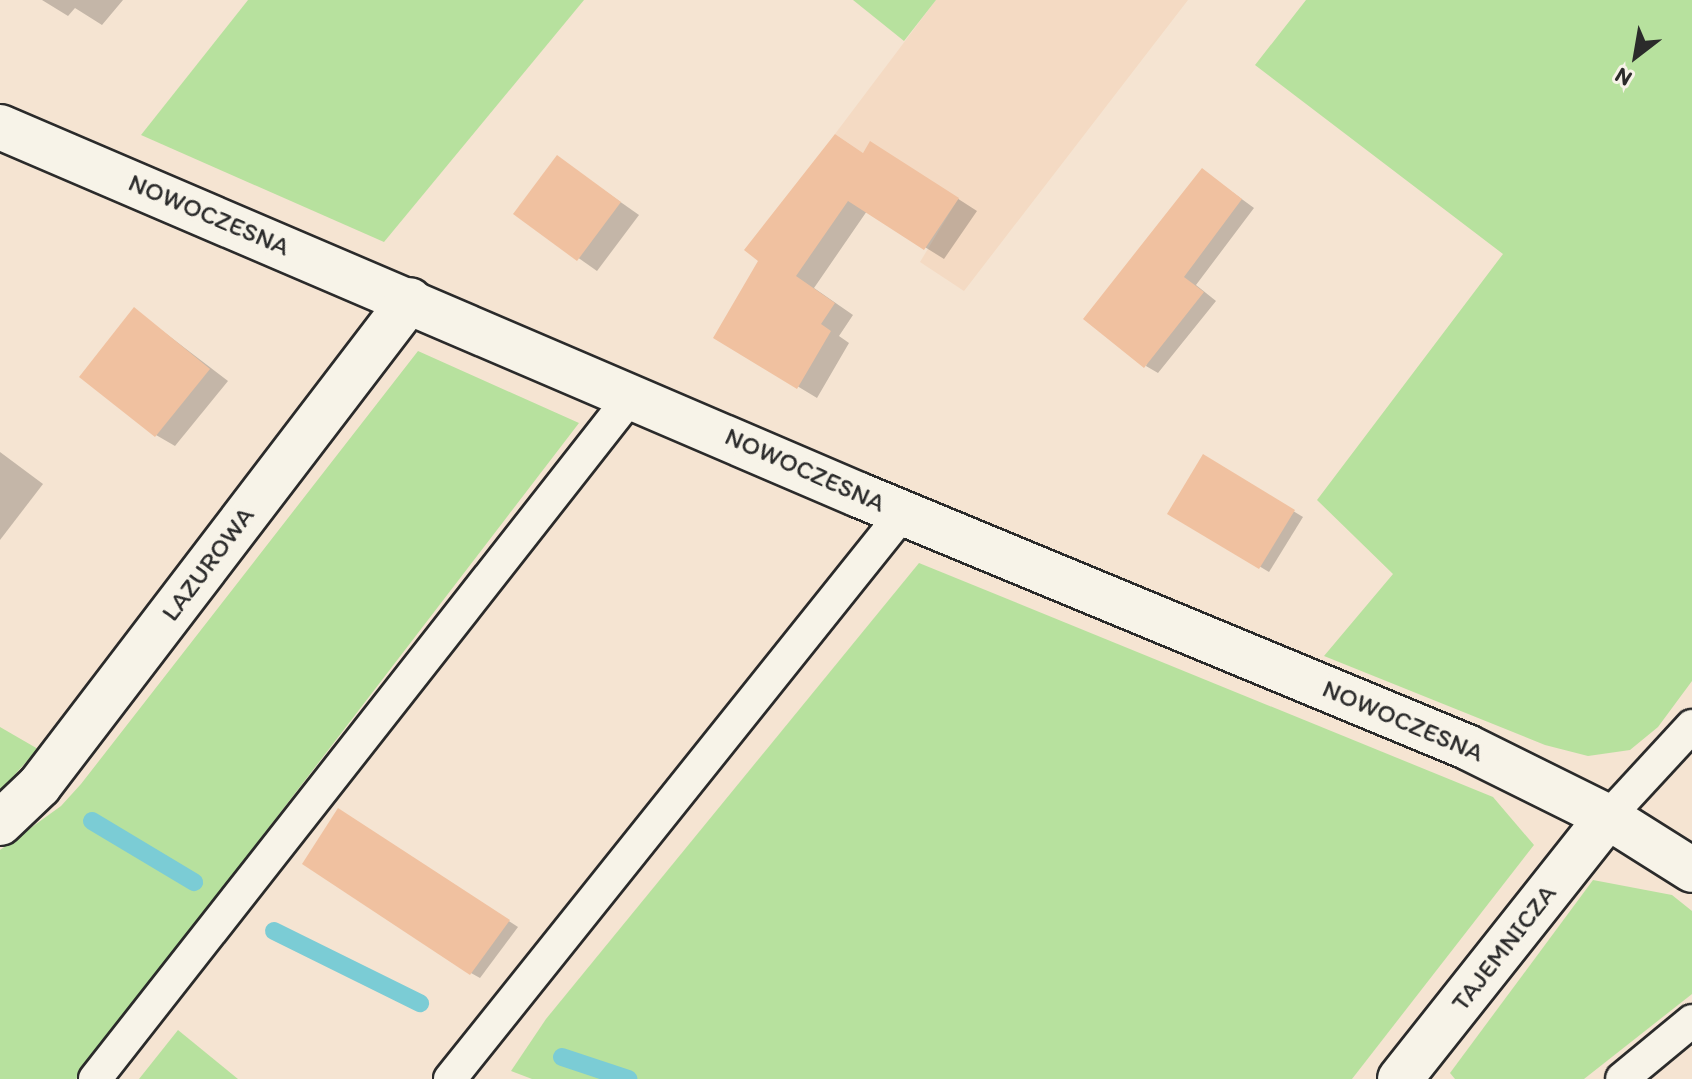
<!DOCTYPE html>
<html>
<head>
<meta charset="utf-8">
<style>
	body { margin:0 }
	#map { position:relative; width:1692px; height:1079px; overflow:hidden; background:#f5e4d2; font-family:Itim,sans-serif }
	div>[style] { position:absolute }
	.built>* { inset:0; background:#f4dac3 }
	.green>* { inset:0; background:#b7e19e }
	.shadow>* { inset:0; background:#0003 }
	.stream>* { height:18px; margin:-9px; padding:0 9px; transform-origin:9px; border-radius:9px; background:#7bccd5 }
	.building>* { inset:0; background:#f0c1a0 }
	.roads { filter:drop-shadow(2px 0 #2b2b2b) drop-shadow(-2px 0 #2b2b2b) drop-shadow(0 2px #2b2b2b) drop-shadow(0 -2px #2b2b2b) }
	.service>* { height:32px; margin:-16px; padding:0 16px; transform-origin:16px; border-radius:16px; background:#f7f3e8 }
	.minor>* { height:44px; margin:-22px; padding:0 22px; transform-origin:22px; border-radius:22px; background:#f7f3e8 }
	span { translate:-50% -50%; white-space:nowrap; text-align:center; line-height:1.15; -webkit-text-stroke:7px #f7f3e8; paint-order:stroke }
	.street-label { font-size:26px; color:#2b2b2b }
	.north { position:absolute; left:1596px; top:16px; width:80px; height:80px; -webkit-text-stroke:6px #f7f3e8; paint-order:stroke; rotate:211deg; font-size:22px; font-weight:700; line-height:32px; text-align:center; color:#2b2b2b }
	.north::after { content:''; display:block; margin:auto; width:28px; height:36px; background:#2b2b2b; clip-path:polygon(50% 0,100% 100%,50% 72%,0 100%) }
</style>
</head>
<body>
<div id="map">
	<div class="built">
		<div style="clip-path:polygon(936px 0,1188px 0,964px 291px,920px 262px,958px 199px,870px 142px,863px 153px,835px 134px)"></div>
	</div>
	<div class="green">
		<div style="clip-path:polygon(248px 0,584px 0,384px 242px,141px 135px)"></div>
		<div style="clip-path:polygon(853px 0,936px 0,904px 41px)"></div>
		<div style="clip-path:polygon(1306px 0,1692px 0,1692px 681px,1658px 727px,1630px 750px,1588px 756px,1545px 745px,1324px 656px,1393px 574px,1317px 500px,1503px 254px,1255px 65px)"></div>
		<div style="clip-path:polygon(418px 351px,579px 423px,76px 1079px,0 1079px,0 850px,61px 806px,81px 784px)"></div>
		<div style="clip-path:polygon(919px 563px,1493px 797px,1534px 845px,1352px 1079px,532px 1079px,511px 1071px,546px 1019px)"></div>
		<div style="clip-path:polygon(0 727px,38px 749px,0 791px)"></div>
		<div style="clip-path:polygon(1593px 880px,1672px 895px,1692px 911px,1692px 994px,1584px 1079px,1455px 1079px,1450px 1073px)"></div>
		<div style="clip-path:polygon(178px 1030px,238px 1079px,139px 1079px)"></div>
	</div>
	<div class="shadow">
		<div style="clip-path:polygon(42px 0,123px 0,102px 25px,75px 8px,68px 16px)"></div>
		<div style="clip-path:polygon(864px 154px,890px 155px,977px 211px,944px 259px,867px 211px,814px 288px,853px 315px,839px 336px,849px 343px,817px 398px,716px 337px)"></div>
		<div style="clip-path:polygon(558px 158px,639px 215px,597px 271px,516px 214px)"></div>
		<div style="clip-path:polygon(1202px 170px,1254px 208px,1196px 285px,1216px 301px,1158px 373px,1146px 366px)"></div>
		<div style="clip-path:polygon(135px 310px,228px 381px,175px 446px,156px 435px)"></div>
		<div style="clip-path:polygon(0 452px,43px 484px,0 540px)"></div>
		<div style="clip-path:polygon(1204px 457px,1303px 517px,1269px 572px,1170px 513px)"></div>
		<div style="clip-path:polygon(348px 816px,518px 927px,480px 978px,471px 973px)"></div>
	</div>
	<div class="stream">
		<div style="left:92px;top:821px;width:119px;rotate:30.9deg"></div>
		<div style="left:274px;top:931px;width:163px;rotate:26.3deg"></div>
		<div style="left:562px;top:1057px;width:70px;rotate:18.4deg"></div>
	</div>
	<div class="building">
		<div style="clip-path:polygon(835px 134px,863px 153px,870px 141px,959px 198px,924px 250px,848px 201px,796px 276px,835px 303px,821px 324px,831px 331px,797px 389px,713px 338px,758px 261px,744px 250px)"></div>
		<div style="clip-path:polygon(557px 155px,621px 202px,577px 261px,513px 214px)"></div>
		<div style="clip-path:polygon(1202px 168px,1242px 199px,1184px 277px,1204px 292px,1144px 368px,1083px 319px)"></div>
		<div style="clip-path:polygon(134px 307px,210px 369px,155px 437px,79px 377px)"></div>
		<div style="clip-path:polygon(1203px 454px,1295px 510px,1259px 569px,1167px 514px)"></div>
		<div style="clip-path:polygon(338px 808px,510px 920px,470px 975px,302px 864px)"></div>
	</div>
	<div class="roads">
		<div class="service">
			<div style="left:1608px;top:817px;width:124px;rotate:-47.3deg"></div>
			<div style="left:95px;top:1079px;width:870px;rotate:-51.86deg"></div>
			<div style="left:450px;top:1079px;width:725px;rotate:-51.33deg"></div>
			<div style="left:1622px;top:1079px;width:91px;rotate:-39.6deg"></div>
		</div>
		<div class="minor">
			<div style="left:0;top:127px;width:935px;rotate:23.19deg"></div>
			<div style="left:859px;top:495px;width:658px;rotate:22.51deg"></div>
			<div style="left:1467px;top:747px;width:157px;rotate:26.4deg"></div>
			<div style="left:1608px;top:817px;width:99px;rotate:32.2deg"></div>
			<div style="left:0;top:823px;width:54px;rotate:-43.5deg"></div>
			<div style="left:39px;top:786px;width:611px;rotate:-52.64deg"></div>
			<div style="left:1400px;top:1079px;width:335px;rotate:-51.6deg"></div>
		</div>
	</div>
	<div class="street-label">
		<span style="left:209px;top:215px;rotate:23deg">NOWOCZESNA</span>
		<span style="left:805px;top:470px;rotate:24deg">NOWOCZESNA</span>
		<span style="left:208px;top:564px;rotate:-53deg">LAZUROWA</span>
		<span style="left:1403px;top:721px;rotate:23deg">NOWOCZESNA</span>
		<span style="left:1504px;top:948px;rotate:-52deg">TAJEMNICZA</span>
	</div>
	<div class="north">N</div>
</div>
</body>
</html>
